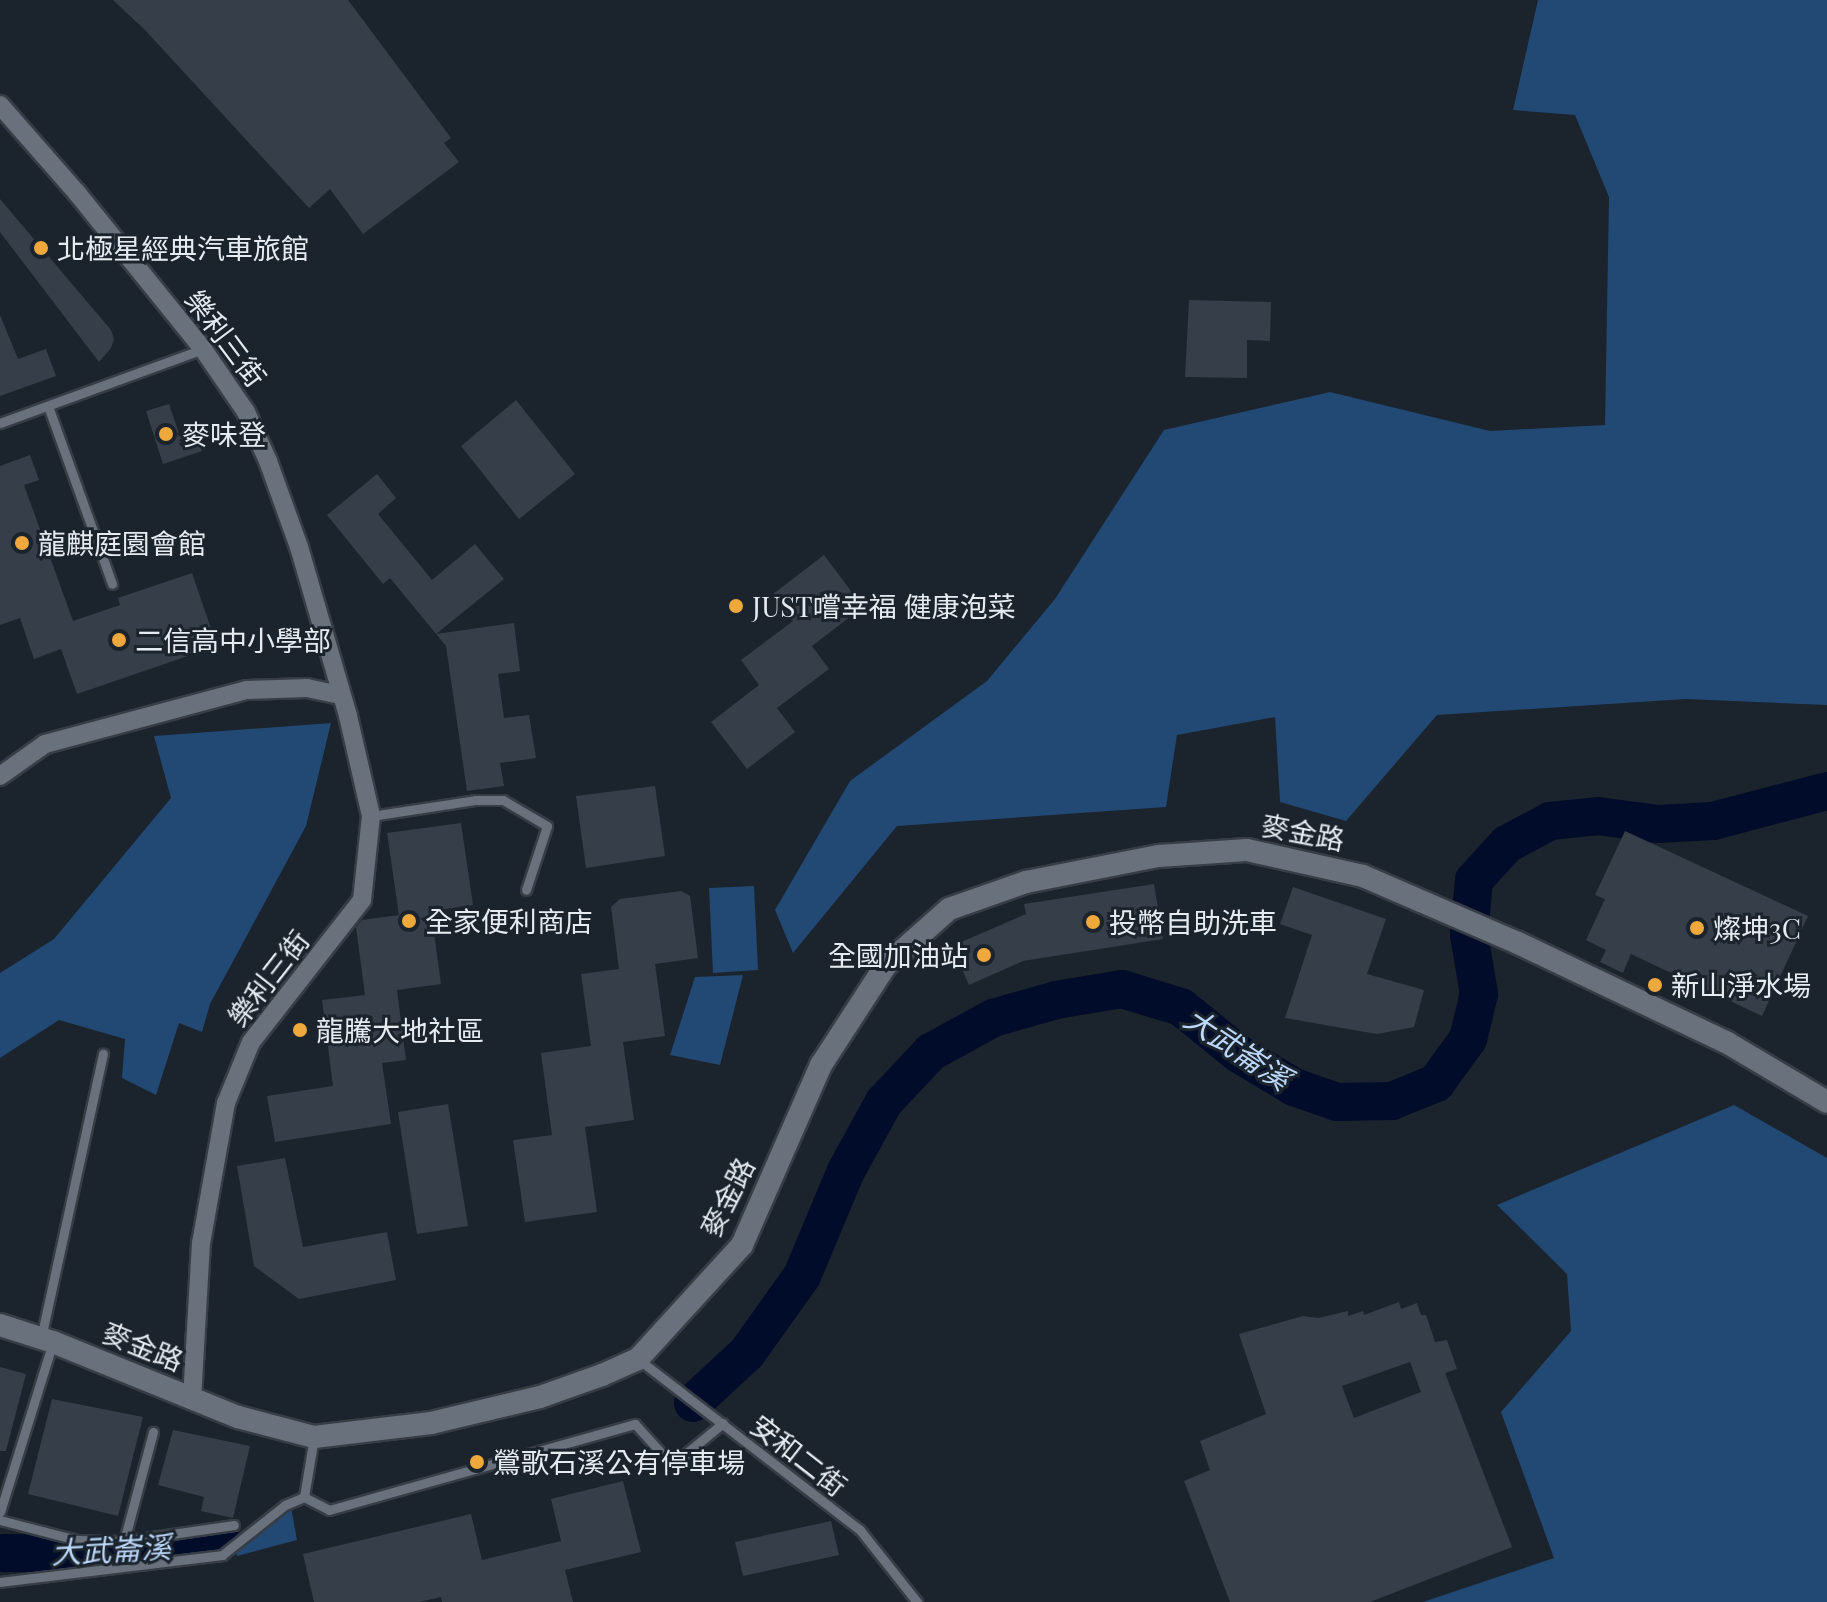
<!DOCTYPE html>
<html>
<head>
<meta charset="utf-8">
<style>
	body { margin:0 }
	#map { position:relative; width:1827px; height:1602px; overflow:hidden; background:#1b232c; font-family:"Playfair Display","Noto Sans TC",serif }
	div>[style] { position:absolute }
	.green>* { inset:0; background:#224874 }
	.river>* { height:38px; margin:-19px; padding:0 19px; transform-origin:19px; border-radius:19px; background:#000c29 }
	.building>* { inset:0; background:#363f49 }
	.roads { filter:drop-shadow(2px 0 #373d45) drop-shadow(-2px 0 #373d45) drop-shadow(0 2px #373d45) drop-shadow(0 -2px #373d45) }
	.service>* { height:9px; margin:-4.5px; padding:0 4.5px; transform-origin:4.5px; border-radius:4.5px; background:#68717c }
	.minor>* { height:18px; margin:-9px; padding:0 9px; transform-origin:9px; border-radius:9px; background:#68717c }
	.tertiary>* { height:22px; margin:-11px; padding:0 11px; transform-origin:11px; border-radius:11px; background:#68717c }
	.dots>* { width:22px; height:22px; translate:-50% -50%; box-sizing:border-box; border:4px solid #1b232c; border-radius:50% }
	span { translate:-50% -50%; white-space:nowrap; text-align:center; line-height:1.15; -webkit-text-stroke:6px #1b232c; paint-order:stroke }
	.poi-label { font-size:28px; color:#e6ebf2 }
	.left { translate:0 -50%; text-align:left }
	.right { translate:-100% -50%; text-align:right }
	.street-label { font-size:28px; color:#e6ebf2 }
	.water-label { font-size:30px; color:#bbd8fa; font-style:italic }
</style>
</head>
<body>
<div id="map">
	<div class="green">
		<div style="clip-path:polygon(1538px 0,1827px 0,1827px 705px,1686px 699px,1437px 715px,1346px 821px,1280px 802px,1275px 717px,1177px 735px,1166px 807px,897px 826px,793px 953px,775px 910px,850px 781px,987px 681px,1055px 599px,1164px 430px,1330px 392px,1490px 431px,1605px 425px,1609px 197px,1575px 115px,1513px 110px)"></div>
		<div style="clip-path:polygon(331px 723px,306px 826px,210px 1004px,202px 1032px,179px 1023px,156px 1095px,122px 1078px,125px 1039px,59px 1020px,0 1058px,0 973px,54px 939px,171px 798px,154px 736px)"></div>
		<div style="clip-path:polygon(754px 886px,758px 970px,713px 973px,709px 888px)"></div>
		<div style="clip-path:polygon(743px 975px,720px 1065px,670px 1055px,695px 977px)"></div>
		<div style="clip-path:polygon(1734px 1105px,1827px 1158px,1827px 1602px,1423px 1602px,1554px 1558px,1501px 1412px,1571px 1331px,1567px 1274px,1497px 1205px)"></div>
		<div style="clip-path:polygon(291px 1507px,297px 1540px,237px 1556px,235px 1546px)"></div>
	</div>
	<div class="river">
		<div style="left:693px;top:1403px;width:74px;rotate:-42.8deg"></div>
		<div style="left:747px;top:1353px;width:95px;rotate:-54.5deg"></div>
		<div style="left:802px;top:1276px;width:114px;rotate:-67.3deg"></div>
		<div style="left:846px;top:1171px;width:79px;rotate:-61.2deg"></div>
		<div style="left:884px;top:1102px;width:69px;rotate:-46.8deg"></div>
		<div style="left:931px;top:1052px;width:71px;rotate:-28.7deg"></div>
		<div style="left:993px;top:1018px;width:66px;rotate:-15.9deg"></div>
		<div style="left:1056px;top:1000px;width:67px;rotate:-9.5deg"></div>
		<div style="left:1122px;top:989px;width:62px;rotate:17deg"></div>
		<div style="left:1181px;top:1007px;width:75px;rotate:39deg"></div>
		<div style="left:1239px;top:1054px;width:64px;rotate:31deg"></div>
		<div style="left:1294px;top:1087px;width:46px;rotate:19.2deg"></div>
		<div style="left:1337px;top:1102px;width:55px;rotate:-1deg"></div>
		<div style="left:1392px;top:1101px;width:48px;rotate:-22.2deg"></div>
		<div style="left:1436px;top:1083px;width:54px;rotate:-54deg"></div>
		<div style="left:1468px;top:1039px;width:46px;rotate:-76.3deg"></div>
		<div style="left:1479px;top:994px;width:60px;rotate:-99.6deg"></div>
		<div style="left:1469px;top:935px;width:55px;rotate:-84.8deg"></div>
		<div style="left:1474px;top:880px;width:49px;rotate:-47.5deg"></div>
		<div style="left:1507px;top:844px;width:49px;rotate:-28.1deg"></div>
		<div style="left:1550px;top:821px;width:48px;rotate:-5.9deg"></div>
		<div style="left:1598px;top:816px;width:61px;rotate:7.6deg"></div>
		<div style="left:1658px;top:824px;width:55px;rotate:-3.1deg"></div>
		<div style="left:1713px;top:821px;width:118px;rotate:-14.7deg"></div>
		<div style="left:0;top:1553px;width:127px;rotate:0.5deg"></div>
		<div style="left:127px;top:1554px;width:95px;rotate:-8.5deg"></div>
	</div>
	<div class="building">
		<div style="clip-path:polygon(113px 0,348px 0,451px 138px,444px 143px,459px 162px,363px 234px,330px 189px,309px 208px,145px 30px)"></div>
		<div style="clip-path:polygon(0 199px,111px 330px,114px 339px,111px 348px,99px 362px,0 232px)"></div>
		<div style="clip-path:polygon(1189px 300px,1271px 302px,1270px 341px,1247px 340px,1247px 378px,1185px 377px)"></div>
		<div style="clip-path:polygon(0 315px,18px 359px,46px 349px,56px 376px,0 396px)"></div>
		<div style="clip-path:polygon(516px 400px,575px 474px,519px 519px,461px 446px)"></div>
		<div style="clip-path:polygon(169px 404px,180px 436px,196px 431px,202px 451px,163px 464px,146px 411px)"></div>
		<div style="clip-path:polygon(30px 455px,39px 480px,24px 485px,73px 621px,120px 605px,118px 598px,192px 573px,217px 646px,77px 694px,61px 649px,34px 659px,20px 618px,0 625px,0 466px)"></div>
		<div style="clip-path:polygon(377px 474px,396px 498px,378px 514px,432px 580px,475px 544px,504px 579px,436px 634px,514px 623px,520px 671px,498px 674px,504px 718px,529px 715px,536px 758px,500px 763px,504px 786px,467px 791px,446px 646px,390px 578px,383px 584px,327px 515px)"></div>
		<div style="clip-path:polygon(824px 555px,863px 607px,812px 646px,829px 669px,777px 708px,795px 732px,747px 769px,711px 722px,759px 685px,741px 660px,793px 621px,773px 594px)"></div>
		<div style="clip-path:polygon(655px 786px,665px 856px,586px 868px,576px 796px)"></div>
		<div style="clip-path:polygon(461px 823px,473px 905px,431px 911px,441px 984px,397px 990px,406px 1060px,382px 1063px,391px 1124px,275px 1142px,267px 1096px,333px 1086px,322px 1000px,365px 995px,356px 927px,362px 920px,399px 915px,387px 833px)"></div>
		<div style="clip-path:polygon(1625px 831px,1808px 916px,1762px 1016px,1631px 954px,1623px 973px,1600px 962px,1606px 950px,1586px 940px,1605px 899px,1595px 895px)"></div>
		<div style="clip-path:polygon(1154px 884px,1163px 939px,1023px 961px,969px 985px,952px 946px,1026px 914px,1024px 904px)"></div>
		<div style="clip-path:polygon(1293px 887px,1386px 919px,1367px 974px,1424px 990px,1414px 1027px,1377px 1034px,1285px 1018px,1312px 935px,1280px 924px)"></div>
		<div style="clip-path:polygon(681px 891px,690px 896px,698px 958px,655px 964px,665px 1036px,623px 1042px,634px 1120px,585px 1127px,597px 1212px,525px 1222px,513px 1140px,552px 1135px,541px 1053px,591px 1046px,581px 974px,619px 969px,611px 907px,620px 899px)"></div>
		<div style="clip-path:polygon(448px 1104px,468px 1226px,417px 1234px,398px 1112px)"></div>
		<div style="clip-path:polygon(285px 1158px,303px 1247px,387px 1232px,396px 1280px,299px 1299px,254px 1266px,237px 1166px)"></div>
		<div style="clip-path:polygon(evenodd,1399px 1302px,1401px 1309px,1417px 1303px,1421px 1315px,1426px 1315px,1435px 1342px,1447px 1340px,1457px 1369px,1445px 1373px,1512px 1547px,1370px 1602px,1230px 1602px,1184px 1481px,1210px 1470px,1200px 1441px,1266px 1414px,1239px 1334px,1303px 1316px,1318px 1318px,1348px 1311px,1348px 1316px,1363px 1311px,1364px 1315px,1399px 1302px,1410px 1362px,1421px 1392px,1354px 1418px,1342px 1386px,1410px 1362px)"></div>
		<div style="clip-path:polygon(0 1367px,26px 1374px,6px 1451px,0 1451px)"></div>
		<div style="clip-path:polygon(52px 1399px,143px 1417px,118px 1516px,28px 1494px)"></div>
		<div style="clip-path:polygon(173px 1430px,250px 1446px,233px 1518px,201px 1511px,204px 1497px,158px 1485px)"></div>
		<div style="clip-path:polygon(623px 1481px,641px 1552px,565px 1570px,573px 1602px,442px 1602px,441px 1597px,419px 1602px,314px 1602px,303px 1554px,471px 1514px,482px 1560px,561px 1541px,551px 1499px)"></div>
		<div style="clip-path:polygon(831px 1521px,839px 1555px,743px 1576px,735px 1542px)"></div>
	</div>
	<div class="roads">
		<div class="service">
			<div style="left:48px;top:406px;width:189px;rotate:70.2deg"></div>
			<div style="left:0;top:423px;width:216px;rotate:-20deg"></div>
			<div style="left:371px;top:816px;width:105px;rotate:-8.7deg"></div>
			<div style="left:475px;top:800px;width:28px"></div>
			<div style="left:503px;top:800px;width:51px;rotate:30.6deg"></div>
			<div style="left:547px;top:826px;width:67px;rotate:108.2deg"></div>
			<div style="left:41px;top:1338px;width:291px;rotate:-77.7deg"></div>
			<div style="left:638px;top:1359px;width:280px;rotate:37.6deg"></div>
			<div style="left:860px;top:1530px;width:92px;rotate:51.6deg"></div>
			<div style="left:314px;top:1437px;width:61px;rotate:99.5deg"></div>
			<div style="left:304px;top:1497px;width:28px;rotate:27deg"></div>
			<div style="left:329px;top:1510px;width:318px;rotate:-15.7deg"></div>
			<div style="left:635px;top:1424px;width:55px;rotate:47.9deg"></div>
			<div style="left:672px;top:1465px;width:66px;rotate:-39.5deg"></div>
			<div style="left:0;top:1512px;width:178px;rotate:-72.7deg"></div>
			<div style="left:0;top:1520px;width:80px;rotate:14.6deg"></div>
			<div style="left:77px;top:1540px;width:47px;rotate:1.2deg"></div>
			<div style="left:124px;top:1541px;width:111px;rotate:-8.3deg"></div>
			<div style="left:124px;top:1541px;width:113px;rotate:-75.1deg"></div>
			<div style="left:0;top:1582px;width:224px;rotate:-6.9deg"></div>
			<div style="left:222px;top:1555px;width:80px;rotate:-38.4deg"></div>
			<div style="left:285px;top:1505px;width:21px;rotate:-23deg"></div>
		</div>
		<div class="minor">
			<div style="left:0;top:105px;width:117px;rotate:48.8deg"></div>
			<div style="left:77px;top:193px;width:201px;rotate:51.1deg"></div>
			<div style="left:203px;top:349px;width:76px;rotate:55.7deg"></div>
			<div style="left:246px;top:412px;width:54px;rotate:65.8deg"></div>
			<div style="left:268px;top:461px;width:91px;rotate:70.2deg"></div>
			<div style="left:299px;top:547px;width:176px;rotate:73.8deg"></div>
			<div style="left:348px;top:716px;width:103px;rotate:77deg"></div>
			<div style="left:371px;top:816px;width:84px;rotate:96.1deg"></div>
			<div style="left:362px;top:900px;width:180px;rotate:128deg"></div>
			<div style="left:251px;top:1042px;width:66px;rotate:112.3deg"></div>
			<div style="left:226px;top:1103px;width:142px;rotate:100.1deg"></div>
			<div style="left:201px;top:1243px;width:155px;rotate:93.3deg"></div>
			<div style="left:0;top:776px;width:55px;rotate:-35.4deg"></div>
			<div style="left:45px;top:744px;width:209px;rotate:-15deg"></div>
			<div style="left:247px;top:690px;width:60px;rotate:-1.9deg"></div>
			<div style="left:307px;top:688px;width:35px;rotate:12deg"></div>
		</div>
		<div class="tertiary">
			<div style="left:0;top:1325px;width:56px;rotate:17.8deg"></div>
			<div style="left:53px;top:1342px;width:200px;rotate:22.1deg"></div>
			<div style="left:238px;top:1417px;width:79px;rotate:14.7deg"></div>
			<div style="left:314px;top:1437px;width:118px;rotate:-6.8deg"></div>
			<div style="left:431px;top:1423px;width:112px;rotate:-13.4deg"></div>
			<div style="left:540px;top:1397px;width:66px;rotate:-19.5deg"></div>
			<div style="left:602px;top:1375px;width:39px;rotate:-24deg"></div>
			<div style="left:638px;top:1359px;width:154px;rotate:-47.6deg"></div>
			<div style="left:742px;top:1245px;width:197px;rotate:-66.3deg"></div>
			<div style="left:821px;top:1065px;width:119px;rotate:-57deg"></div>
			<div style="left:886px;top:965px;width:84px;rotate:-41.6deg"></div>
			<div style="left:949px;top:909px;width:82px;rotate:-19.3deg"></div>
			<div style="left:1026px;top:882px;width:136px;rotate:-11.1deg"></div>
			<div style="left:1159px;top:856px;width:88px;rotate:-3.9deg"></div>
			<div style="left:1247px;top:850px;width:119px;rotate:12.6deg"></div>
			<div style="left:1363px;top:876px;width:169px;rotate:23.4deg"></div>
			<div style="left:1518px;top:943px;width:230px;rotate:25.5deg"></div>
			<div style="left:1726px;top:1042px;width:117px;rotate:30.7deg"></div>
		</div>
	</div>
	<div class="dots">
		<div style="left:41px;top:248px;background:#eea83c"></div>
		<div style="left:166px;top:434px;background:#eea83c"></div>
		<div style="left:22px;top:543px;background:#eea83c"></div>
		<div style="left:736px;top:606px;background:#eea83c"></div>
		<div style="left:119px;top:640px;background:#eea83c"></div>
		<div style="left:409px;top:921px;background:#eea83c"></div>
		<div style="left:1093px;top:922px;background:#eea83c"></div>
		<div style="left:1697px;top:928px;background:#eea83c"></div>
		<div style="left:984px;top:955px;background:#eea83c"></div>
		<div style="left:1655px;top:985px;background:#eea83c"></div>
		<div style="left:300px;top:1030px;background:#eea83c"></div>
		<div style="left:477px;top:1462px;background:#eea83c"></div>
	</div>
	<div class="poi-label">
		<span class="left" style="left:57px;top:248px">北極星經典汽車旅館</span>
		<span class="left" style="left:182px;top:434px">麥味登</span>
		<span class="left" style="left:38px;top:543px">龍麒庭園會館</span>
		<span class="left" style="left:752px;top:606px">JUST嚐幸福 健康泡菜</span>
		<span class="left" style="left:135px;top:640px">二信高中小學部</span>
		<span class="left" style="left:425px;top:921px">全家便利商店</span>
		<span class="left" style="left:1109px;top:922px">投幣自助洗車</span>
		<span class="left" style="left:1713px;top:928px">燦坤3C</span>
		<span class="right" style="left:968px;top:955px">全國加油站</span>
		<span class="left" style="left:1671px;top:985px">新山淨水場</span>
		<span class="left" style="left:316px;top:1030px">龍騰大地社區</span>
		<span class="left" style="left:493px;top:1462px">鶯歌石溪公有停車場</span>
	</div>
	<div class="street-label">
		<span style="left:226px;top:338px;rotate:53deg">樂利三街</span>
		<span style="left:1303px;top:832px;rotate:11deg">麥金路</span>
		<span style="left:268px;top:978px;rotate:-52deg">樂利三街</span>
		<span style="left:727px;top:1197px;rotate:-63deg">麥金路</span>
		<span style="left:143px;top:1346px;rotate:22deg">麥金路</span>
		<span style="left:799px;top:1455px;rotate:38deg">安和二街</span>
	</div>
	<div class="water-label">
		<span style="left:1238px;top:1048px;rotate:34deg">大武崙溪</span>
		<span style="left:111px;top:1549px;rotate:-3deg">大武崙溪</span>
	</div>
</div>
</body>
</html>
